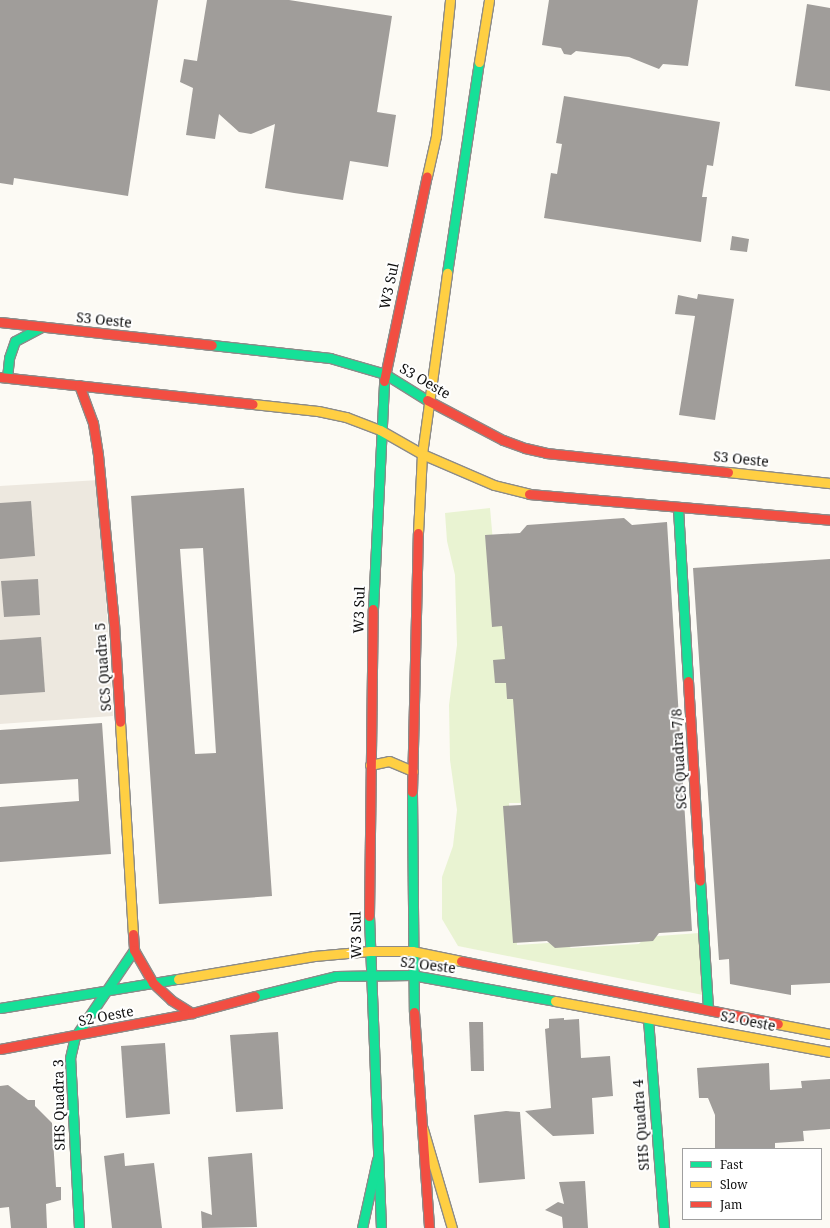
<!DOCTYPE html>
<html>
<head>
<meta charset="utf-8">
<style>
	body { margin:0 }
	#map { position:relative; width:830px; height:1228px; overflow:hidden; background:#fcfaf4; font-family:"Noto Serif",serif }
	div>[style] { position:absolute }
	.green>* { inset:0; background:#e9f3d2 }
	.plaza>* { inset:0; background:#ede8df }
	.building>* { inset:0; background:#a09d9a }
	.roads { filter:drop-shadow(1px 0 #8c8b89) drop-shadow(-1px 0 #8c8b89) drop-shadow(0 1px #8c8b89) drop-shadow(0 -1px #8c8b89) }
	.fast>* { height:9px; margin:-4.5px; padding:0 4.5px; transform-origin:4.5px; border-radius:4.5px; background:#16e098 }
	.slow>* { height:9px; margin:-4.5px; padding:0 4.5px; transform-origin:4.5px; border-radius:4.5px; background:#ffcf43 }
	.jam>* { height:9px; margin:-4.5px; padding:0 4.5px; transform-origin:4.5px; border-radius:4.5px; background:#f24e42 }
	span { translate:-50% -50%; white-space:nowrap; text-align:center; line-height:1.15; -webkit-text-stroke:4px #fff; paint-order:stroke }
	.street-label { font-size:14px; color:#0f0f0f }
	.legend { position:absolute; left:682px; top:1148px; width:140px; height:72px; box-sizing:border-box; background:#fff; border:1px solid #9f9f9f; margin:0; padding:5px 7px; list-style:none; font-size:12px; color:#0f0f0f }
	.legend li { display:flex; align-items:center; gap:8px; height:20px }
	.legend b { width:20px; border:1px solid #9f9f9f }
</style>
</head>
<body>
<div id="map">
	<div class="green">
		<div style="clip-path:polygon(490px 508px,500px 621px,518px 634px,526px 793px,520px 803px,509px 803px,517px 945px,563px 942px,571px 948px,639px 944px,645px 937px,699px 933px,703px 995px,458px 946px,442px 919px,442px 877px,453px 846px,457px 810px,450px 760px,449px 705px,457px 645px,455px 575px,447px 541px,445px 513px)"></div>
	</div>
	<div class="plaza">
		<div style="clip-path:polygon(99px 480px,113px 716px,0 724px,0 486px)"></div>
	</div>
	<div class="building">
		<div style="clip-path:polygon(0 0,158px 0,128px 196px,14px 178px,13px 185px,0 183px)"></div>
		<div style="clip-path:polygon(207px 0,289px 0,392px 16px,377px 112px,396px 115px,388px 167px,350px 161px,343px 200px,294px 193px,265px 188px,275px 124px,251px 134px,239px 132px,219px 114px,215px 139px,186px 135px,193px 88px,180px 82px,184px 59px,197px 61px)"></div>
		<div style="clip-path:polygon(549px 0,698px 0,688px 66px,663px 64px,659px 69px,629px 57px,576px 51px,571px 55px,564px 54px,561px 48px,542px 45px)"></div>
		<div style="clip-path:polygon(807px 4px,830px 8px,830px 91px,795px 86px)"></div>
		<div style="clip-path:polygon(564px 96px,720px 122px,713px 166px,707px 165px,702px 197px,707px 197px,701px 242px,544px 218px,551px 173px,557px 174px,562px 144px,556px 143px)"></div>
		<div style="clip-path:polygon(732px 236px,749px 239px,747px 252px,730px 250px)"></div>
		<div style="clip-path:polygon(698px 294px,734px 299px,715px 420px,679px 415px,695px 316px,675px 314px,678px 295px,697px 299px)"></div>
		<div style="clip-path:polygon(evenodd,244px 488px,272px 896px,159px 904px,131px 496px,244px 488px,203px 548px,216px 753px,195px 754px,180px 549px,203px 548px)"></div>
		<div style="clip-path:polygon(31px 501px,35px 556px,0 559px,0 503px)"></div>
		<div style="clip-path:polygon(624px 518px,632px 525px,667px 522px,692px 931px,659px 933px,653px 941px,555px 948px,547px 941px,513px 943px,503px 806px,521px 805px,513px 699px,507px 699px,506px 683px,495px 683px,493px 660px,505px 659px,502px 626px,492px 627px,485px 535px,520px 533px,527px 525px)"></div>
		<div style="clip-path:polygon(830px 559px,830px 983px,791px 985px,791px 995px,730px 984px,729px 959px,719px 960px,693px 568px)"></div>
		<div style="clip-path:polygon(38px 579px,40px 615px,4px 617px,1px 581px)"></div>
		<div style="clip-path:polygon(41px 637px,45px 692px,0 695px,0 640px)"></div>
		<div style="clip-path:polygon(102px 723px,111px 854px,0 862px,0 807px,79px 801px,78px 779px,0 784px,0 730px)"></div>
		<div style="clip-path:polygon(564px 1018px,564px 1020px,579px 1019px,581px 1058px,610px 1056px,613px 1096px,592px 1098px,594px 1134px,553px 1136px,525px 1111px,551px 1108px,545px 1029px,549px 1028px,549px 1019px)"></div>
		<div style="clip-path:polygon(469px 1022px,483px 1022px,484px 1071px,471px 1071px)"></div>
		<div style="clip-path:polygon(278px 1032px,283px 1109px,236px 1112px,230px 1035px)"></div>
		<div style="clip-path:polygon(165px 1043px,170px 1114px,126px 1118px,121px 1046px)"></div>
		<div style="clip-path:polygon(769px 1063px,770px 1090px,802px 1088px,801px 1081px,830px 1079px,830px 1129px,803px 1131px,804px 1141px,775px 1143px,775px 1149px,715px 1149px,715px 1115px,708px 1098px,699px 1098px,697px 1068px)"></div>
		<div style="clip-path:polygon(8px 1085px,28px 1100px,35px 1100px,35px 1106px,52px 1123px,56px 1187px,61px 1187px,61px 1200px,46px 1204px,47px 1228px,11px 1228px,9px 1207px,0 1208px,0 1086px)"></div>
		<div style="clip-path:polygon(506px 1111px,520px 1112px,525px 1179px,479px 1183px,474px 1115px)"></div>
		<div style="clip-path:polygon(124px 1153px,125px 1166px,154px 1163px,162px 1228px,112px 1228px,104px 1156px)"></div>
		<div style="clip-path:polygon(252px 1153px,257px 1227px,202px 1228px,201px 1211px,212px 1215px,208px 1157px)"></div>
		<div style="clip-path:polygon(585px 1181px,588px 1228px,563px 1228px,562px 1217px,545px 1210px,558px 1202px,564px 1204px,559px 1182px)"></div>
	</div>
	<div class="roads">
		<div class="fast">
			<div style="left:447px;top:273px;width:213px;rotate:-81.4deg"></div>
			<div style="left:212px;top:345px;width:119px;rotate:6.3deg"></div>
			<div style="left:330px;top:358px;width:57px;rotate:16.2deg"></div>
			<div style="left:385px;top:374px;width:49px;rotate:31.8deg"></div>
			<div style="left:7px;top:378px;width:20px;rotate:-84deg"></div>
			<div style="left:9px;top:358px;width:18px;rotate:-71deg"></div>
			<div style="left:15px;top:341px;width:30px;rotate:-28deg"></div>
			<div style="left:678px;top:508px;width:173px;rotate:86.7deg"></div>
			<div style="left:373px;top:609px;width:228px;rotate:-87.2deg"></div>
			<div style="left:412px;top:792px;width:220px;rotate:89.5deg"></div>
			<div style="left:700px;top:881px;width:127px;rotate:86.4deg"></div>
			<div style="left:369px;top:916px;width:312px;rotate:87.8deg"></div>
			<div style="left:255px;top:996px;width:83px;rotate:-13.9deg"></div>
			<div style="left:336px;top:976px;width:76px;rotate:-0.8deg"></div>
			<div style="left:412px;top:975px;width:145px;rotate:10.3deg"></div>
			<div style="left:0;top:1008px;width:180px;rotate:-9.3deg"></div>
			<div style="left:648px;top:1019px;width:210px;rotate:85.6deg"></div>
			<div style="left:79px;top:1228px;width:170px;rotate:-93deg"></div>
			<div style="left:70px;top:1058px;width:22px;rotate:-77deg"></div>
			<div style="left:75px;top:1037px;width:105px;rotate:-55.9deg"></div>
			<div style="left:362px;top:1228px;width:70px;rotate:-77.6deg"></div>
		</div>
		<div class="slow">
			<div style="left:479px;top:62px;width:63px;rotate:-80.8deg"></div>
			<div style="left:427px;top:176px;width:41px;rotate:-77.3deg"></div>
			<div style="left:436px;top:136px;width:137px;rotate:-84.1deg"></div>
			<div style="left:253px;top:404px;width:65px;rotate:6.1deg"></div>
			<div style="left:318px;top:411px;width:29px;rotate:12deg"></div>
			<div style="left:346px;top:417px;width:36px;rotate:21deg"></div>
			<div style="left:380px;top:430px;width:48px;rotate:29.7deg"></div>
			<div style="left:422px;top:454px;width:78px;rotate:23.3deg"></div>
			<div style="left:494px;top:485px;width:36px;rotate:14deg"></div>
			<div style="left:728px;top:472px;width:103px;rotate:6.2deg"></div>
			<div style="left:418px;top:533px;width:79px;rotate:-87.1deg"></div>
			<div style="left:422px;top:454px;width:183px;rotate:-82.1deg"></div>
			<div style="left:120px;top:722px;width:212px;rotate:86.5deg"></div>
			<div style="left:370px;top:765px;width:19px;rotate:-12deg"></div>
			<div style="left:389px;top:761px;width:26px;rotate:23deg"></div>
			<div style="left:178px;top:979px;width:138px;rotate:-9.6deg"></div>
			<div style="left:314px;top:956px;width:56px;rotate:-5.1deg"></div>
			<div style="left:370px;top:951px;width:42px"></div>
			<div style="left:412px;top:951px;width:50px;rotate:11.5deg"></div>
			<div style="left:555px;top:1001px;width:280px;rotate:10.5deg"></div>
			<div style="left:778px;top:1024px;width:53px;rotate:10.9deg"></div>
			<div style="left:423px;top:1129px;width:103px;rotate:73.7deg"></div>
		</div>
		<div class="jam">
			<div style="left:0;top:322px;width:213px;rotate:6.2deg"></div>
			<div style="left:0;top:377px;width:254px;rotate:6.1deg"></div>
			<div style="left:384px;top:381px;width:209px;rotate:-78.2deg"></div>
			<div style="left:79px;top:385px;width:40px;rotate:69.8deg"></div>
			<div style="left:93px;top:423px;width:32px;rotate:81deg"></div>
			<div style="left:98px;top:455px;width:169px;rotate:84.6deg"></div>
			<div style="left:114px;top:623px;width:99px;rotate:86.5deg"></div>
			<div style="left:427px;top:400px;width:86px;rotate:27.8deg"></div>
			<div style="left:503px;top:440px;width:23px;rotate:20deg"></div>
			<div style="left:525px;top:448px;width:22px;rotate:13deg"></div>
			<div style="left:546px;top:453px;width:183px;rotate:6deg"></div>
			<div style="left:529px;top:494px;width:302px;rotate:4.9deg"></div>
			<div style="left:688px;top:681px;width:200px;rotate:86.6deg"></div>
			<div style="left:412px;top:792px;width:259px;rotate:-88.7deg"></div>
			<div style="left:369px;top:916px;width:307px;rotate:-89.3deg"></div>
			<div style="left:133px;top:934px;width:16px;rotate:86deg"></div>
			<div style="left:134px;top:950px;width:38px;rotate:60deg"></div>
			<div style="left:153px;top:983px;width:25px;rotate:43deg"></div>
			<div style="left:171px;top:1000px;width:25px;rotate:32deg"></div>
			<div style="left:461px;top:961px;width:323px;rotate:11.2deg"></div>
			<div style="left:414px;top:1012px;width:217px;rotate:86deg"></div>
			<div style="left:0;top:1049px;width:195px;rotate:-10.6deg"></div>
			<div style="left:192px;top:1013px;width:65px;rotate:-15.1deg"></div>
		</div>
	</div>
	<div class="street-label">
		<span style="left:389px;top:286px;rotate:-78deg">W3 Sul</span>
		<span style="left:104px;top:320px;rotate:6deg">S3 Oeste</span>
		<span style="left:425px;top:381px;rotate:30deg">S3 Oeste</span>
		<span style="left:741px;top:459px;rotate:6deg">S3 Oeste</span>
		<span style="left:359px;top:610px;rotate:-88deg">W3 Sul</span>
		<span style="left:103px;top:667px;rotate:-94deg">SCS Quadra 5</span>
		<span style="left:679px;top:759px;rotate:-93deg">SCS Quadra 7/8</span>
		<span style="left:356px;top:935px;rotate:-91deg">W3 Sul</span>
		<span style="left:428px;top:965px;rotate:7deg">S2 Oeste</span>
		<span style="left:106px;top:1016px;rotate:-11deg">S2 Oeste</span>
		<span style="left:748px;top:1021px;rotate:11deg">S2 Oeste</span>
		<span style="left:59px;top:1105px;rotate:-91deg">SHS Quadra 3</span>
		<span style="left:641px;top:1125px;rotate:-94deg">SHS Quadra 4</span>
	</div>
	<ul class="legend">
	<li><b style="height:5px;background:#16e098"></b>Fast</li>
	<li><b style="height:5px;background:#ffcf43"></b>Slow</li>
	<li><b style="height:5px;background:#f24e42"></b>Jam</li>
	</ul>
</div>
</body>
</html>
